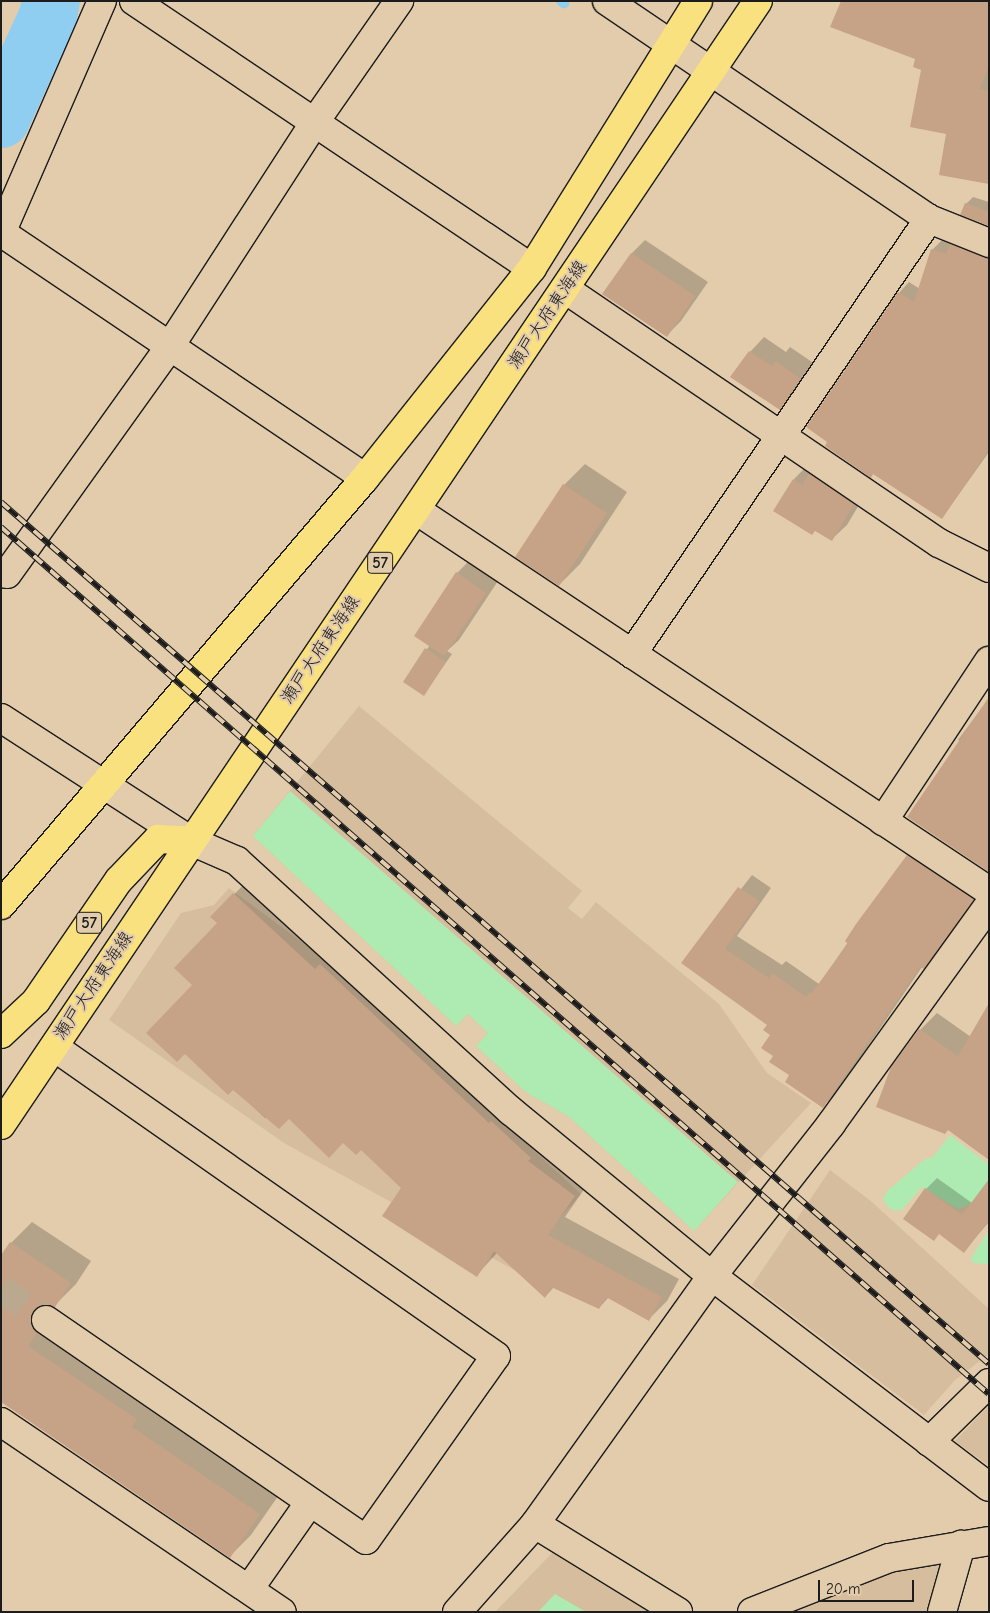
<!DOCTYPE html>
<html>
<head>
<meta charset="utf-8">
<style>
	body { margin:0 }
	#map { position:relative; width:990px; height:1613px; overflow:hidden; background:#e3ccac; font-family:"Comic Neue","Klee One",sans-serif }
	div>[style] { position:absolute }
	.built>* { inset:0; background:#d6bd9e }
	.green>* { inset:0; background:#adebb2 }
	.shadow>* { inset:0; background:#0003 }
	.stream>* { height:10px; margin:-5px; padding:0 5px; transform-origin:5px; border-radius:5px; background:#8fcef0 }
	.river>* { height:58px; margin:-29px; padding:0 29px; transform-origin:29px; border-radius:29px; background:#8fcef0 }
	.building>* { inset:0; background:#c6a386 }
	.minor-tunnel>* { height:28px; margin-top:-14px; transform-origin:0; background:repeating-linear-gradient(90deg,#bba98f 0 28px,transparent 0 42px) }
	.roads { filter:drop-shadow(1px 0 #1c1c1c) drop-shadow(-1px 0 #1c1c1c) drop-shadow(0 1px #1c1c1c) drop-shadow(0 -1px #1c1c1c) }
	.minor>* { height:28px; margin:-14px; padding:0 14px; transform-origin:14px; border-radius:14px; background:#e3ccac }
	.major>* { height:28px; margin:-14px; padding:0 14px; transform-origin:14px; border-radius:14px; background:#fae180 }
	.rail>* { height:5.5px; margin-top:-2.75px; transform-origin:0; background:repeating-linear-gradient(90deg,#e3ccac 0 11px,#1c1c1c 0 22px); box-sizing:border-box; border-block:1px solid #1c1c1c }
	span { translate:-50% -50%; white-space:nowrap; text-align:center; line-height:1.15; -webkit-text-stroke:4.5px #e3ccac; paint-order:stroke }
	.shield-label span { padding:1px 4px; background:#e3ccac; border:1px solid; border-radius:4px; -webkit-text-stroke-width:0 }
	.shield-label { font-size:16px; color:#1c1c1c; font-weight:700 }
	.street-label { font-size:18px; color:#1c1c1c }
	.frame { position:absolute; inset:0; border:2px solid #1c1c1c; pointer-events:none }
	.scale { position:absolute; left:818px; top:1580px; width:96px; height:22px; box-sizing:border-box; border:2px solid #1c1c1c; border-top:0; padding-left:6px; font-size:15px; line-height:18px; white-space:nowrap; color:#1c1c1c; -webkit-text-stroke:4px #e3ccac; paint-order:stroke }
</style>
</head>
<body>
<div id="map">
	<div class="built">
		<div style="clip-path:polygon(359px 706px,582px 891px,568px 908px,582px 919px,596px 902px,719px 1004px,767px 1073px,811px 1103px,694px 1231px,568px 1116px,527px 1093px,476px 1046px,488px 1033px,468px 1014px,456px 1026px,253px 836px)"></div>
		<div style="clip-path:polygon(229px 888px,329px 962px,581px 1194px,514px 1270px,284px 1143px,109px 1020px,181px 913px,214px 905px)"></div>
		<div style="clip-path:polygon(830px 1170px,872px 1202px,989px 1309px,989px 1354px,955px 1380px,924px 1415px,752px 1285px)"></div>
		<div style="clip-path:polygon(989px 1405px,989px 1466px,955px 1441px)"></div>
		<div style="clip-path:polygon(552px 1553px,649px 1612px,495px 1612px)"></div>
		<div style="clip-path:polygon(944px 1562px,929px 1612px,793px 1612px,893px 1568px)"></div>
	</div>
	<div class="green">
		<div style="clip-path:polygon(290px 791px,738px 1182px,694px 1231px,568px 1116px,527px 1093px,476px 1046px,488px 1033px,468px 1014px,456px 1026px,253px 836px)"></div>
		<div style="clip-path:polygon(950px 1135px,989px 1165px,989px 1210px,974px 1202px,958px 1209px,922px 1187px,902px 1210px,891px 1210px,883px 1200px,886px 1192px,925px 1159px,932px 1158px)"></div>
		<div style="clip-path:polygon(989px 1230px,989px 1264px,973px 1263px,971px 1258px)"></div>
		<div style="clip-path:polygon(555px 1594px,586px 1612px,538px 1612px)"></div>
	</div>
	<div class="shadow">
		<div style="clip-path:polygon(989px 1px,989px 182px,941px 174px)"></div>
		<div style="clip-path:polygon(973px 197px,989px 202px,989px 225px,966px 204px)"></div>
		<div style="clip-path:polygon(645px 240px,708px 282px,681px 321px,667px 335px,604px 294px,632px 253px)"></div>
		<div style="clip-path:polygon(942px 240px,989px 255px,989px 452px,942px 518px,807px 427px,899px 293px,909px 282px,920px 289px,932px 250px)"></div>
		<div style="clip-path:polygon(764px 337px,786px 352px,790px 347px,815px 364px,780px 408px,750px 352px)"></div>
		<div style="clip-path:polygon(585px 464px,627px 492px,580px 564px,559px 585px,517px 557px,564px 485px)"></div>
		<div style="clip-path:polygon(808px 465px,868px 490px,847px 525px,832px 539px,816px 530px,794px 479px)"></div>
		<div style="clip-path:polygon(471px 559px,500px 578px,459px 640px,447px 651px,452px 654px,424px 694px,404px 681px,430px 645px,457px 573px)"></div>
		<div style="clip-path:polygon(984px 705px,962px 742px,958px 740px)"></div>
		<div style="clip-path:polygon(921px 843px,986px 886px,937px 954px,922px 967px,836px 1093px,823px 1106px,775px 1056px,769px 1024px,683px 963px,752px 875px,771px 888px,737px 936px,782px 965px,786px 961px,819px 984px,908px 856px)"></div>
		<div style="clip-path:polygon(252px 876px,592px 1178px,565px 1217px,679px 1279px,667px 1301px,649px 1319px,609px 1297px,599px 1308px,554px 1287px,545px 1297px,497px 1253px,476px 1276px,403px 1188px,361px 1148px,289px 1118px,265px 1118px,233px 1088px,193px 985px,218px 923px,212px 917px)"></div>
		<div style="clip-path:polygon(937px 1013px,971px 1037px,989px 1158px,892px 1068px,920px 1030px)"></div>
		<div style="clip-path:polygon(937px 1178px,972px 1203px,989px 1197px,989px 1222px,964px 1251px,926px 1189px)"></div>
		<div style="clip-path:polygon(32px 1222px,91px 1261px,76px 1284px,54px 1306px,57px 1311px,48px 1325px,281px 1492px,251px 1535px,230px 1556px,1px 1401px,11px 1243px)"></div>
	</div>
	<div class="stream">
		<div style="left:561px;top:1px;width:4px;rotate:34deg"></div>
	</div>
	<div class="river">
		<div style="left:1px;top:119px;width:113px;rotate:-65.5deg"></div>
		<div style="left:48px;top:16px;width:15px;rotate:-79deg"></div>
	</div>
	<div class="building">
		<div style="clip-path:polygon(841px 1px,989px 1px,989px 65px,980px 89px,989px 91px,989px 184px,939px 175px,946px 134px,910px 127px,921px 70px,913px 67px,915px 59px,830px 27px)"></div>
		<div style="clip-path:polygon(965px 203px,989px 212px,989px 226px,960px 215px)"></div>
		<div style="clip-path:polygon(950px 244px,989px 258px,989px 449px,942px 519px,873px 474px,871px 478px,825px 446px,827px 442px,806px 427px,898px 292px,914px 302px,931px 249px,946px 254px)"></div>
		<div style="clip-path:polygon(631px 253px,695px 296px,667px 337px,602px 294px)"></div>
		<div style="clip-path:polygon(749px 351px,772px 366px,775px 361px,801px 379px,780px 410px,730px 377px)"></div>
		<div style="clip-path:polygon(809px 473px,854px 504px,832px 541px,815px 531px,812px 535px,773px 511px,793px 479px,802px 485px)"></div>
		<div style="clip-path:polygon(563px 484px,607px 513px,559px 586px,515px 557px)"></div>
		<div style="clip-path:polygon(456px 572px,486px 593px,444px 656px,414px 636px)"></div>
		<div style="clip-path:polygon(425px 648px,446px 662px,424px 696px,403px 682px)"></div>
		<div style="clip-path:polygon(989px 697px,989px 872px,907px 817px)"></div>
		<div style="clip-path:polygon(907px 855px,974px 900px,924px 969px,920px 967px,823px 1108px,785px 1082px,789px 1075px,769px 1062px,773px 1056px,761px 1048px,770px 1035px,763px 1030px,767px 1025px,681px 963px,738px 887px,759px 901px,725px 949px,769px 978px,772px 973px,806px 997px,809px 992px,811px 994px,848px 944px,845px 941px,856px 924px)"></div>
		<div style="clip-path:polygon(233px 893px,315px 969px,320px 964px,489px 1123px,491px 1121px,531px 1158px,528px 1161px,575px 1196px,548px 1235px,662px 1297px,649px 1321px,606px 1297px,599px 1309px,551px 1287px,545px 1298px,494px 1251px,477px 1277px,382px 1216px,401px 1188px,361px 1150px,356px 1155px,343px 1143px,329px 1158px,289px 1119px,279px 1129px,233px 1090px,228px 1095px,185px 1054px,177px 1062px,146px 1033px,192px 985px,174px 968px,217px 923px,210px 917px)"></div>
		<div style="clip-path:polygon(989px 1003px,989px 1160px,948px 1130px,945px 1134px,876px 1107px,891px 1067px,919px 1029px,958px 1056px)"></div>
		<div style="clip-path:polygon(989px 1179px,989px 1220px,964px 1253px,939px 1234px,934px 1241px,903px 1219px,925px 1188px,962px 1215px)"></div>
		<div style="clip-path:polygon(10px 1242px,71px 1283px,55px 1307px,40px 1306px,33px 1312px,32px 1326px,37px 1333px,28px 1346px,137px 1419px,132px 1427px,260px 1514px,230px 1558px,1px 1402px,1px 1255px)"></div>
	</div>
	<div class="minor-tunnel">
		<div style="left:1px;top:1289px;width:55px;rotate:34.6deg"></div>
	</div>
	<div class="roads">
		<div class="minor">
			<div style="left:134px;top:1px;width:479px;rotate:33.9deg"></div>
			<div style="left:607px;top:1px;width:389px;rotate:34.1deg"></div>
			<div style="left:929px;top:219px;width:65px;rotate:21.8deg"></div>
			<div style="left:1px;top:233px;width:253px;rotate:-66.5deg"></div>
			<div style="left:2px;top:233px;width:438px;rotate:34deg"></div>
			<div style="left:565px;top:289px;width:452px;rotate:34.2deg"></div>
			<div style="left:939px;top:543px;width:56px;rotate:26.6deg"></div>
			<div style="left:416px;top:510px;width:688px;rotate:33.62deg"></div>
			<div style="left:7px;top:574px;width:280px;rotate:-54.4deg"></div>
			<div style="left:170px;top:346px;width:265px;rotate:-57.1deg"></div>
			<div style="left:314px;top:123px;width:149px;rotate:-55.1deg"></div>
			<div style="left:632px;top:654px;width:527px;rotate:-55.68deg"></div>
			<div style="left:1px;top:718px;width:226px;rotate:32.9deg"></div>
			<div style="left:191px;top:841px;width:50px;rotate:23.5deg"></div>
			<div style="left:237px;top:861px;width:371px;rotate:42.4deg"></div>
			<div style="left:511px;top:1111px;width:260px;rotate:39.4deg"></div>
			<div style="left:712px;top:1276px;width:348px;rotate:37.3deg"></div>
			<div style="left:883px;top:821px;width:192px;rotate:-56.5deg"></div>
			<div style="left:46px;top:1320px;width:388px;rotate:34.5deg"></div>
			<div style="left:366px;top:1540px;width:225px;rotate:-54.8deg"></div>
			<div style="left:496px;top:1356px;width:539px;rotate:-145.04deg"></div>
			<div style="left:1px;top:1422px;width:339px;rotate:34.1deg"></div>
			<div style="left:929px;top:1442px;width:84px;rotate:-44.5deg"></div>
			<div style="left:535px;top:1524px;width:168px;rotate:31.6deg"></div>
			<div style="left:249px;top:1589px;width:106px;rotate:-55deg"></div>
			<div style="left:457px;top:1612px;width:118px;rotate:-48.4deg"></div>
			<div style="left:535px;top:1524px;width:305px;rotate:-54.5deg"></div>
			<div style="left:712px;top:1276px;width:193px;rotate:-51.9deg"></div>
			<div style="left:831px;top:1124px;width:270px;rotate:-54.2deg"></div>
			<div style="left:752px;top:1612px;width:147px;rotate:-21.5deg"></div>
			<div style="left:889px;top:1558px;width:101px;rotate:-9.6deg"></div>
			<div style="left:942px;top:1612px;width:70px;rotate:-74.2deg"></div>
		</div>
		<div class="major">
			<div style="left:1px;top:905px;width:561px;rotate:-49.55deg"></div>
			<div style="left:365px;top:478px;width:268px;rotate:-51.5deg"></div>
			<div style="left:532px;top:268px;width:314px;rotate:-58.1deg"></div>
			<div style="left:1px;top:1034px;width:48px;rotate:-43.3deg"></div>
			<div style="left:36px;top:1001px;width:147px;rotate:-55.6deg"></div>
			<div style="left:119px;top:880px;width:57px;rotate:-46.4deg"></div>
			<div style="left:158px;top:839px;width:33px;rotate:3deg"></div>
			<div style="left:1px;top:1125px;width:1355px;rotate:-56.04deg"></div>
		</div>
	</div>
	<div class="rail">
		<div style="left:1px;top:502px;width:1311px;rotate:41.1deg"></div>
		<div style="left:1px;top:527px;width:1314px;rotate:41.27deg"></div>
	</div>
	<div class="shield-label">
		<span style="left:380px;top:563px">57</span>
		<span style="left:89px;top:923px">57</span>
	</div>
	<div class="street-label">
		<span style="left:548px;top:315px;rotate:-56deg">瀬戸大府東海線</span>
		<span style="left:321px;top:650px;rotate:-56deg">瀬戸大府東海線</span>
		<span style="left:94px;top:986px;rotate:-56deg">瀬戸大府東海線</span>
	</div>
	<div class="frame"></div>
	<div class="scale">20 m</div>
</div>
</body>
</html>
